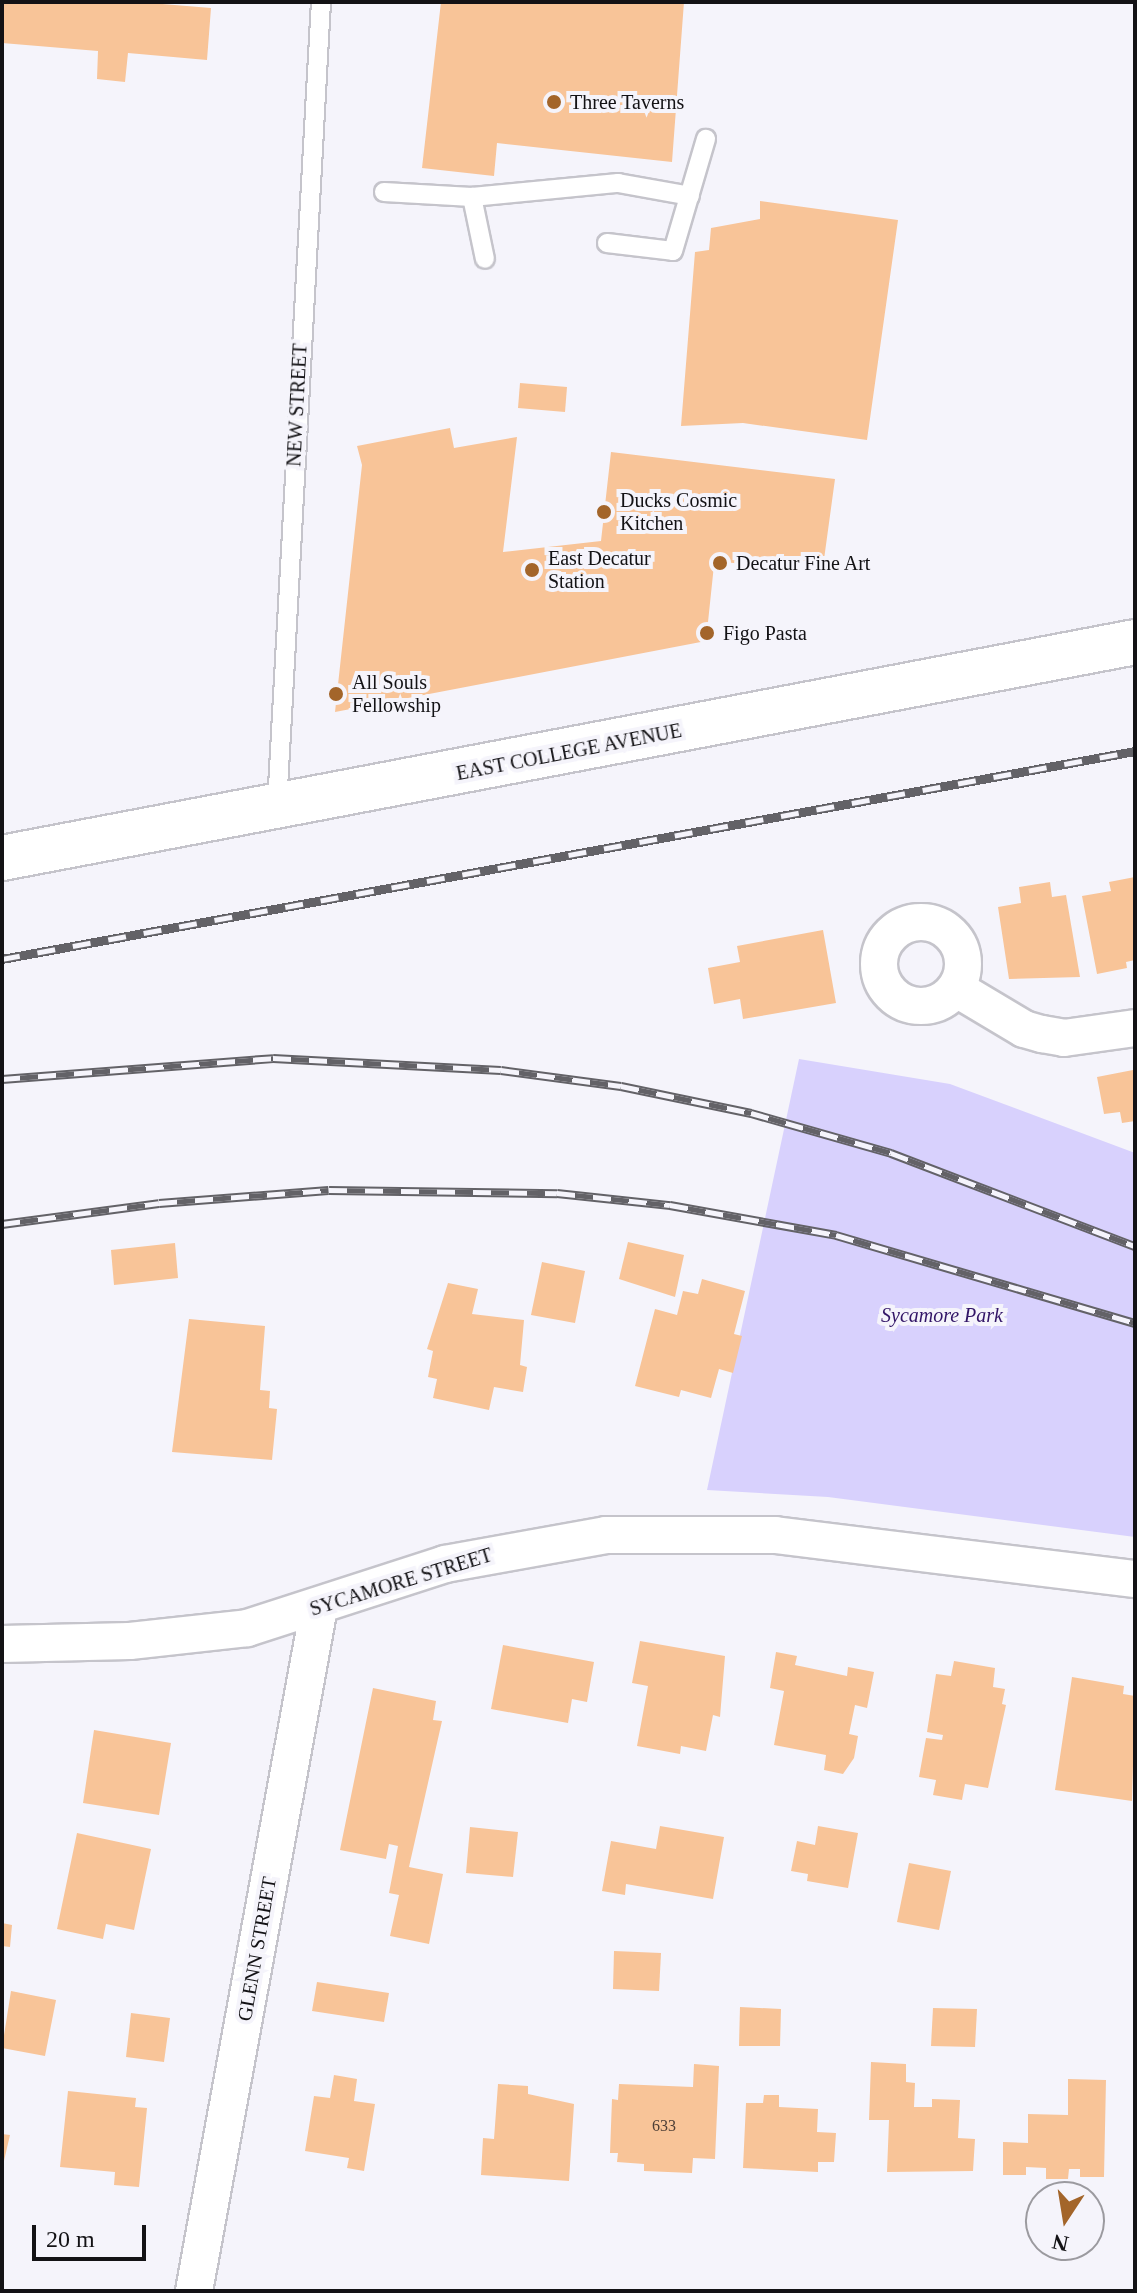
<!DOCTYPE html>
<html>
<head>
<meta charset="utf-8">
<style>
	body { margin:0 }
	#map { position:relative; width:1137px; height:2293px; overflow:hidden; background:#f5f4fb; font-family:Georgia,serif }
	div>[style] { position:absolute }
	.green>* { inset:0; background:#d8d1fd }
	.building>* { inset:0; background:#f8c498 }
	.roads { filter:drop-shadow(2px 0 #c5c4cb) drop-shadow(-2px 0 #c5c4cb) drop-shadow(0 2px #c5c4cb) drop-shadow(0 -2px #c5c4cb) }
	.service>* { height:18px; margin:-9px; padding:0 9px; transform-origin:9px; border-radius:9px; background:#fff }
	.minor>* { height:36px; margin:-18px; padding:0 18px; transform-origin:18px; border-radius:18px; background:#fff }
	.minor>.ring { margin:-18px; padding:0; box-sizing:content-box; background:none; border:36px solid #fff; border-radius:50% }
	.primary>* { height:44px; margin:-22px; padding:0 22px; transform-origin:22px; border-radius:22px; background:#fff }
	.rail>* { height:9px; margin-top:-4.5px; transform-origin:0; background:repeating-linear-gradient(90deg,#f5f4fb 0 18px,#636267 0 36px); box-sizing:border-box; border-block:2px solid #636267 }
	.dots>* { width:22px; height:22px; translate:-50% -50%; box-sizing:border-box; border:4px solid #f5f4fb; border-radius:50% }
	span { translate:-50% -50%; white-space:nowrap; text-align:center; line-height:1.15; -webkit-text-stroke:8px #f5f4fb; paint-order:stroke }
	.number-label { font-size:16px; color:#4c3e36 }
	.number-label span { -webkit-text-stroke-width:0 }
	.poi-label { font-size:20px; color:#131215 }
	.left { translate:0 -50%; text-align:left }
	.street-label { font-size:20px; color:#131215 }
	.park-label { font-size:20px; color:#321567; font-style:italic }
	.frame { position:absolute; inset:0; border:4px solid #131215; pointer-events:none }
	.north { position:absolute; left:1025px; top:2181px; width:80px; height:80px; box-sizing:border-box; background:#f5f4fb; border:2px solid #9b9a9f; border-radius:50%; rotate:192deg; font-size:22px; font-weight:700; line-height:32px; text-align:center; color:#131215 }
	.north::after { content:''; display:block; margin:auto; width:28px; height:36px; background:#a3652a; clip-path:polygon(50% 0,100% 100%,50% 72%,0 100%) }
	.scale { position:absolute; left:32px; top:2225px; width:114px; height:36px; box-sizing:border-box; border:4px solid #131215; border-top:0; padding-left:10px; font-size:24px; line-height:28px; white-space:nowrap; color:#131215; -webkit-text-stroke:6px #f5f4fb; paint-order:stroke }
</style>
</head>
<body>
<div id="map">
	<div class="green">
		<div style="clip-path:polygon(799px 1059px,950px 1084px,1135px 1153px,1135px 1537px,828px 1497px,707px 1490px)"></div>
	</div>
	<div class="building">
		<div style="clip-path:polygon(2px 2px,138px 2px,211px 8px,207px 60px,128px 53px,125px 82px,97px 79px,98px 51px,2px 43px)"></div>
		<div style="clip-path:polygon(441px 2px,684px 2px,672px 162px,497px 143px,494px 176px,422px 168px)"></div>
		<div style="clip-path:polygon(760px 201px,898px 220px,867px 440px,743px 423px,681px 426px,695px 252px,709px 250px,711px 228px,760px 219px)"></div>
		<div style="clip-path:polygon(520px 383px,567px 387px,565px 412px,518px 408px)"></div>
		<div style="clip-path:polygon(450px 428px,454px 448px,517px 437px,503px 552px,601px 541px,611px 452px,835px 479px,822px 574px,725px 562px,714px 565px,706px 641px,335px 712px,362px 465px,357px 446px)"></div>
		<div style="clip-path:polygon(1135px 877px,1135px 960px,1126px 962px,1127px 968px,1097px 974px,1082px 896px,1111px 891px,1109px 882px)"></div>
		<div style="clip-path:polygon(1050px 882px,1052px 897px,1066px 895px,1080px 977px,1009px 979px,998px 907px,1021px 903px,1019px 887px)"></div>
		<div style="clip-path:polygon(823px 930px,836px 1003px,743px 1019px,740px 999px,714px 1004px,708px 968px,740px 962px,737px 946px)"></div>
		<div style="clip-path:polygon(1133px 1070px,1135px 1121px,1122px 1123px,1120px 1112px,1104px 1114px,1097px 1077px)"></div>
		<div style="clip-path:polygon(628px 1242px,684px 1255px,675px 1297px,619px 1279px)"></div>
		<div style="clip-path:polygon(175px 1243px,178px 1278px,114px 1285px,111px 1250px)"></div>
		<div style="clip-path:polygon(542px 1262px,585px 1271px,575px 1323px,531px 1315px)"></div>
		<div style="clip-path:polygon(702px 1279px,745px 1291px,734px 1334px,742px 1336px,733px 1373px,719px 1369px,711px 1398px,681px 1390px,679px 1397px,635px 1386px,655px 1309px,677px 1315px,683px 1291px,698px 1294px)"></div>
		<div style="clip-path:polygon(448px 1283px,478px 1289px,472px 1314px,524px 1320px,520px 1365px,527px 1367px,523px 1392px,494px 1387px,489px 1410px,433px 1398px,437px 1379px,428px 1377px,433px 1351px,427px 1349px)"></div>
		<div style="clip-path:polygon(189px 1319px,265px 1326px,260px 1390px,270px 1391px,269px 1408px,277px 1409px,272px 1460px,172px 1452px)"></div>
		<div style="clip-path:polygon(640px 1641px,725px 1656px,720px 1717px,713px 1715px,706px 1751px,681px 1746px,680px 1754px,637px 1746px,648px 1686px,632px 1683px)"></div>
		<div style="clip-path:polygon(503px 1645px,594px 1662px,587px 1702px,572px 1699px,568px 1723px,491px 1709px)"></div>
		<div style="clip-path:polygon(776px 1652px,797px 1656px,795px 1665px,847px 1676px,848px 1667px,874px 1672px,867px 1708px,855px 1705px,849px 1734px,858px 1736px,854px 1758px,843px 1774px,824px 1770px,826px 1755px,774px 1745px,784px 1691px,770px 1688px)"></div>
		<div style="clip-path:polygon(954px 1661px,995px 1668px,993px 1687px,1005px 1689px,1002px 1704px,1006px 1705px,988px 1788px,965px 1784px,962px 1800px,933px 1795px,936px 1780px,919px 1777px,926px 1738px,942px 1740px,943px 1735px,927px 1732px,936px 1674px,951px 1676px)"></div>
		<div style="clip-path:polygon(1072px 1677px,1124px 1686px,1123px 1694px,1135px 1696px,1132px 1801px,1055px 1790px)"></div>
		<div style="clip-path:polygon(373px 1688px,436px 1701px,433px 1720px,442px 1721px,409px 1867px,443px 1874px,429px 1944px,390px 1936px,399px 1895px,389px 1893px,398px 1846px,389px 1844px,386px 1859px,340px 1850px)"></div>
		<div style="clip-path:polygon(94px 1730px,171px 1743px,159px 1815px,83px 1803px)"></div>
		<div style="clip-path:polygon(660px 1826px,724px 1837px,713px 1899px,626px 1884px,625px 1895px,602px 1891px,611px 1841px,656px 1849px)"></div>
		<div style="clip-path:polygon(818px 1826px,858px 1833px,848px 1888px,807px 1881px,808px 1874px,791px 1871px,797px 1841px,815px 1845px)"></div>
		<div style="clip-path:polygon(470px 1827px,518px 1832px,513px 1877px,466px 1873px)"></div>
		<div style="clip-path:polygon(77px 1833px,151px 1849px,134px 1930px,106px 1924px,103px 1939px,57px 1929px)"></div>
		<div style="clip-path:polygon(909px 1863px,951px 1871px,939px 1930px,897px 1922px)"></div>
		<div style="clip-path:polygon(2px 1923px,12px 1925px,10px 1947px,2px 1946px)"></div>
		<div style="clip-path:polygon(614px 1951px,661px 1953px,659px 1991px,613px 1989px)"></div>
		<div style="clip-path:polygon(317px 1982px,389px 1993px,384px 2022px,312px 2011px)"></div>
		<div style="clip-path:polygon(11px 1991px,56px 2000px,45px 2056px,2px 2048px)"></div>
		<div style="clip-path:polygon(740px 2007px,781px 2009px,780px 2046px,739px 2046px)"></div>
		<div style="clip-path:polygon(933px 2008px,977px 2009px,975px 2047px,931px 2046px)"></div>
		<div style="clip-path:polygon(131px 2013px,170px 2018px,164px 2062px,126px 2057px)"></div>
		<div style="clip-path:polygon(871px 2062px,906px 2064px,906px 2082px,915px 2083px,914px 2107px,932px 2107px,932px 2099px,960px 2100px,958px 2138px,975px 2139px,973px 2171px,887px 2172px,889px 2120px,869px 2120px)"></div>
		<div style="clip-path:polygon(694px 2064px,719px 2066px,715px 2159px,693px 2158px,692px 2173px,644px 2171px,644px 2164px,617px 2162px,618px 2153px,610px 2153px,612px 2099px,618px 2100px,619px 2084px,693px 2087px)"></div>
		<div style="clip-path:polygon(334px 2075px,357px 2079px,354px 2101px,375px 2104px,364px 2171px,347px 2168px,349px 2158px,305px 2151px,314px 2096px,330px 2098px)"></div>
		<div style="clip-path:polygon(1068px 2079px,1106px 2080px,1104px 2177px,1080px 2177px,1080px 2169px,1069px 2169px,1068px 2179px,1046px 2179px,1046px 2168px,1026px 2167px,1026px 2175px,1003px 2175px,1003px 2142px,1028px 2143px,1028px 2114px,1068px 2115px)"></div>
		<div style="clip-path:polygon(498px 2084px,528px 2086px,528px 2094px,574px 2104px,569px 2181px,481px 2175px,483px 2138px,494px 2139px)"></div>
		<div style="clip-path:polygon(68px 2091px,136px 2098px,135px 2107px,147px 2108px,139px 2187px,114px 2185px,115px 2172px,60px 2167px)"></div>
		<div style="clip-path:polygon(764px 2095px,779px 2095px,779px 2107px,818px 2109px,817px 2132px,836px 2133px,834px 2162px,818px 2162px,818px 2172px,743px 2168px,746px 2103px,763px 2103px)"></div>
		<div style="clip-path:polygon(2px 2134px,10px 2135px,3px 2165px,2px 2165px)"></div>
	</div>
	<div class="roads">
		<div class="service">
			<div style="left:384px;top:192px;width:88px;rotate:3.3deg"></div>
			<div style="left:472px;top:197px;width:147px;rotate:-5.5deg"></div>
			<div style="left:618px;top:183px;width:73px;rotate:10.2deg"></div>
			<div style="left:472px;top:197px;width:63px;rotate:78.2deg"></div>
			<div style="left:607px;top:243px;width:66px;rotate:6.9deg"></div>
			<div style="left:673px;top:251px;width:117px;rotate:-73.6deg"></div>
			<div style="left:277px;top:806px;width:805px;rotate:-86.87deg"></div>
		</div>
		<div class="minor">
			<div class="ring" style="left:879px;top:922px;width:48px;height:48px"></div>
			<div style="left:957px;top:989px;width:78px;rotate:30.8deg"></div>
			<div style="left:1024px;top:1029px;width:19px;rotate:16deg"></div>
			<div style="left:1042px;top:1034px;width:22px;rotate:10deg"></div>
			<div style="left:1064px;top:1038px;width:72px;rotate:-8deg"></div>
			<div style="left:2px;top:1644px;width:128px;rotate:-1.3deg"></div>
			<div style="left:130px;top:1641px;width:118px;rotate:-6.3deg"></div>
			<div style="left:247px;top:1628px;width:208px;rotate:-17.9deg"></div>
			<div style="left:445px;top:1564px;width:164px;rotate:-10.2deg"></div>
			<div style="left:606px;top:1535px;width:169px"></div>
			<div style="left:775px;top:1535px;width:363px;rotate:7deg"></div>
			<div style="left:194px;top:2291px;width:695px;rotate:-79.64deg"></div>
		</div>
		<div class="primary">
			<div style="left:2px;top:858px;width:1153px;rotate:-10.79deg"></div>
		</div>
	</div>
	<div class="rail">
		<div style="left:2px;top:959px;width:1152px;rotate:-10.4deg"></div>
		<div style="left:2px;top:1079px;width:272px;rotate:-4.4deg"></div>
		<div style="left:273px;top:1058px;width:228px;rotate:3deg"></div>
		<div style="left:501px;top:1070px;width:121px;rotate:7.6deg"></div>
		<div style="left:621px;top:1086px;width:133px;rotate:11.7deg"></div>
		<div style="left:751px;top:1113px;width:146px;rotate:15.9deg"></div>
		<div style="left:891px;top:1153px;width:261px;rotate:20.9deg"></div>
		<div style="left:2px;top:1224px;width:158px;rotate:-7.6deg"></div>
		<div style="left:159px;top:1203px;width:170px;rotate:-4.4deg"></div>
		<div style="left:329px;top:1190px;width:228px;rotate:0.8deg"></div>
		<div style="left:557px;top:1193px;width:114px;rotate:6.1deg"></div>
		<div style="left:670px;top:1205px;width:169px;rotate:10.2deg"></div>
		<div style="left:836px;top:1235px;width:312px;rotate:16.4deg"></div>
	</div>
	<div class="dots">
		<div style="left:554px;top:102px;background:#a3652a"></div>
		<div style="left:604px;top:512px;background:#a3652a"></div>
		<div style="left:720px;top:563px;background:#a3652a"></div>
		<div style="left:532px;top:570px;background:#a3652a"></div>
		<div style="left:707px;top:633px;background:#a3652a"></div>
		<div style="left:336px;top:694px;background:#a3652a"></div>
	</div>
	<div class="number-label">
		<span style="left:664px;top:2126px">633</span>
	</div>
	<div class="poi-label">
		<span class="left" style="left:570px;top:102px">Three Taverns</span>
		<span class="left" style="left:620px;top:512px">Ducks Cosmic<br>Kitchen</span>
		<span class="left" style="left:548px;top:570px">East Decatur<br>Station</span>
		<span class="left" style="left:736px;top:563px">Decatur Fine Art</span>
		<span class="left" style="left:723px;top:633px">Figo Pasta</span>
		<span class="left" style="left:352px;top:694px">All Souls<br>Fellowship</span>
	</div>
	<div class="street-label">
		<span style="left:297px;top:405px;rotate:-87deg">NEW STREET</span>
		<span style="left:569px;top:752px;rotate:-11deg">EAST COLLEGE AVENUE</span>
		<span style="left:401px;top:1582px;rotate:-17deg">SYCAMORE STREET</span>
		<span style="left:257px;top:1949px;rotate:-80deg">GLENN STREET</span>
	</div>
	<div class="park-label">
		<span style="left:942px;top:1315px">Sycamore Park</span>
	</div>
	<div class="frame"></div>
	<div class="north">N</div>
	<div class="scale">20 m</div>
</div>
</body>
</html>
